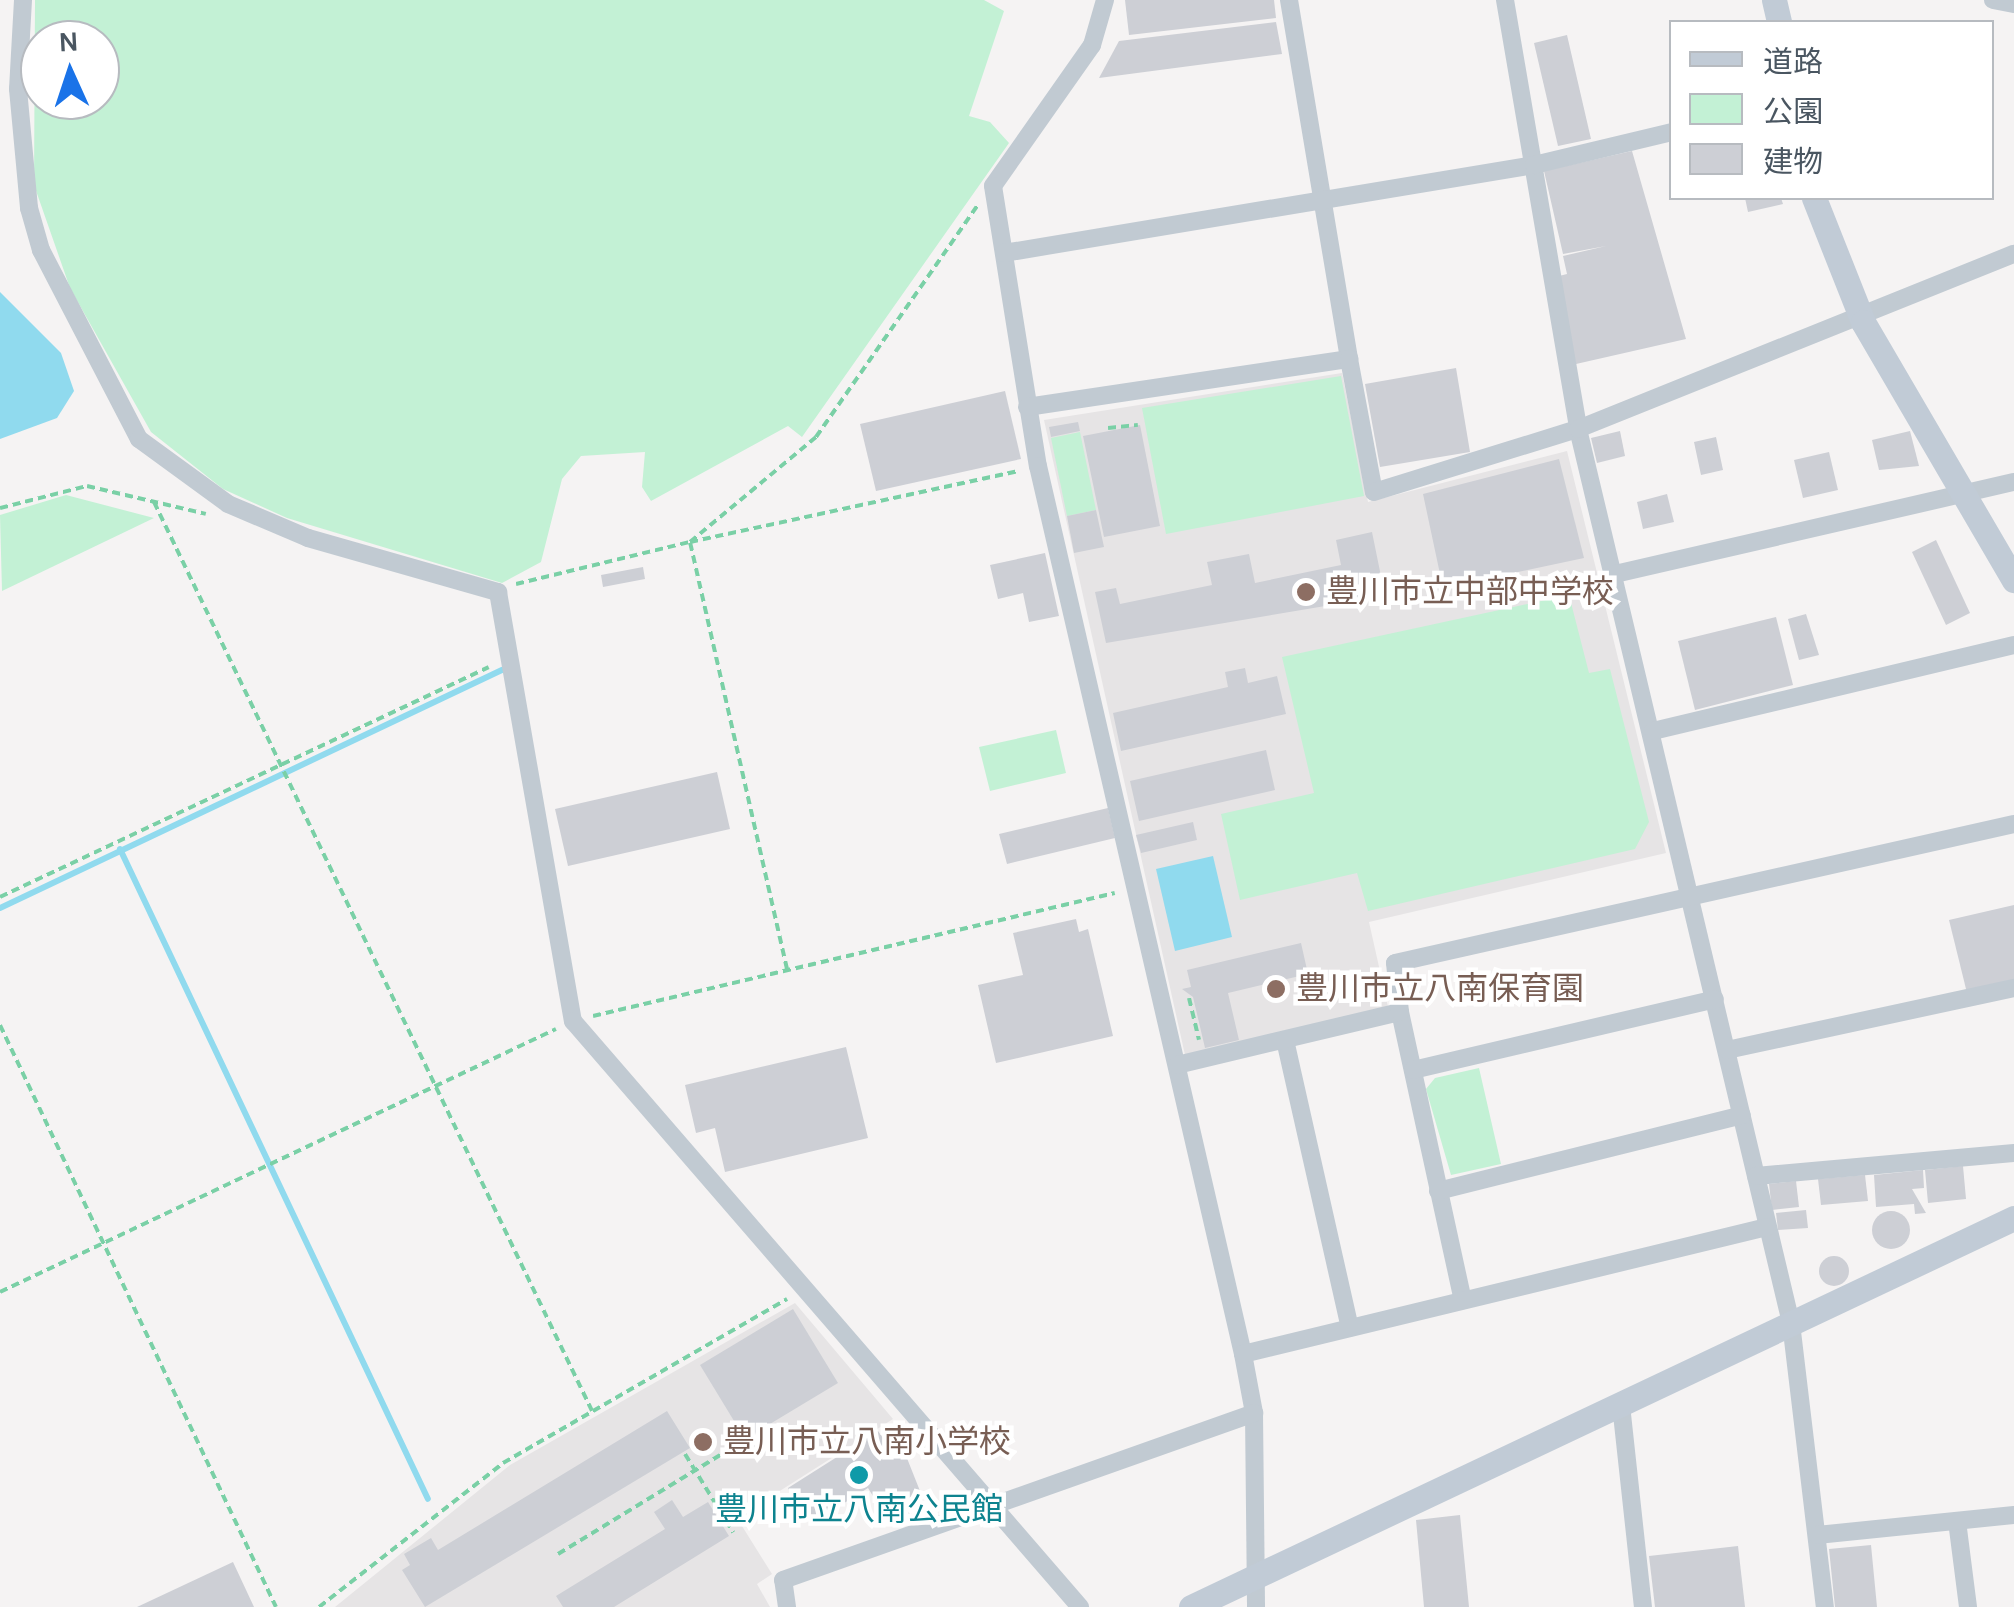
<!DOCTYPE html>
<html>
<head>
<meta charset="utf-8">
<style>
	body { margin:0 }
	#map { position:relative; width:2014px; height:1607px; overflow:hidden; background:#f5f3f3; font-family:Karla,"Noto Sans JP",sans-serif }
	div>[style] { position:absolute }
	.education>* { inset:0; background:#e6e4e5 }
	.green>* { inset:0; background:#c3f1d5 }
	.water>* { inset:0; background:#90daee }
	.stream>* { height:6px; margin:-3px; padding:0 3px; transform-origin:3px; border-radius:3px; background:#90daee }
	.building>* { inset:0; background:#cdcfd5 }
	.round { border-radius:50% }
	.path>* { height:4px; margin-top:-2px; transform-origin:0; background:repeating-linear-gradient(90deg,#7ad0a6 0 8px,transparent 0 13px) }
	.street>* { height:18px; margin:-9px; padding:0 9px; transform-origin:9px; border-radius:9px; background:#c1cad2 }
	.secondary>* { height:25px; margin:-12.5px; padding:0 12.5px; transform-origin:12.5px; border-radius:12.5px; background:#c1cbd6 }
	.dots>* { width:28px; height:28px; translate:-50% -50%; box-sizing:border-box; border:5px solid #fff; border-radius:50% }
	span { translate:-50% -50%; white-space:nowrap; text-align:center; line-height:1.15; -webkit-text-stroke:9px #fff; paint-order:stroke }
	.education-label { font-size:32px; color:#785e54 }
	.left { translate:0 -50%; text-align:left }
	.culture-label { font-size:32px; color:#0d838f }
	.legend { position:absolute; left:1669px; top:20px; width:325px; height:180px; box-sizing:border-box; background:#fff; border:2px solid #b7bbc0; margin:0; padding:12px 18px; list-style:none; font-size:30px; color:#4a5661 }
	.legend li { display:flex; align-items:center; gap:20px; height:50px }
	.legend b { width:50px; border:2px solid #b7bbc0 }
	.north { position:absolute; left:20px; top:20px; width:100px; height:100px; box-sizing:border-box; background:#fff; border:2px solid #b7bbc0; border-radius:50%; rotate:357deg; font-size:28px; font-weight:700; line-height:40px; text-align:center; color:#4a5661 }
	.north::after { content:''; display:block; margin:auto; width:35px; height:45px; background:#1a73e8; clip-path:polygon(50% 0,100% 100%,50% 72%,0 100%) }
</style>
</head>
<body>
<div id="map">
	<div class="education">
		<div style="clip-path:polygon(1342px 373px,1368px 502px,1567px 451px,1666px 853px,1369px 922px,1388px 1007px,1185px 1055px,1044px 420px)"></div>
		<div style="clip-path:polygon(795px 1303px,893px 1419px,737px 1518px,772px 1574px,757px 1584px,770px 1607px,335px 1607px,510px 1465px)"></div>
	</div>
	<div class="green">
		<div style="clip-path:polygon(evenodd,35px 0,984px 0,1004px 11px,969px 116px,990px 122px,1009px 143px,802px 437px,788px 426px,651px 501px,642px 487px,645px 452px,581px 456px,562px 479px,541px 562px,502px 583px,287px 518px,223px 489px,151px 432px,70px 288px,34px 185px,35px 0,40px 40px,100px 40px,100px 100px,40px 100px,40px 40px)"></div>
		<div style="clip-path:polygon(1341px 376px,1364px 496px,1166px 534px,1142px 408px)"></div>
		<div style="clip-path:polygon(1080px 432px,1096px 510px,1067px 516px,1051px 438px)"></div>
		<div style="clip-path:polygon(66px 495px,154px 518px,2px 591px,0 515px)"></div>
		<div style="clip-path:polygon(1569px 595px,1589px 673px,1610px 669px,1649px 822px,1635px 849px,1368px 911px,1357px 873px,1240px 900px,1221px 814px,1314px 793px,1282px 657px)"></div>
		<div style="clip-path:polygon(1056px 730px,1066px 773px,990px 791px,979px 747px)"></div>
		<div style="clip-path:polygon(1479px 1068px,1501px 1164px,1451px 1175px,1426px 1089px,1435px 1078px)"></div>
	</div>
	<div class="water">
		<div style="clip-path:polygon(0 292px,61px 353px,74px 391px,57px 418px,0 439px)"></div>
		<div style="clip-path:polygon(1213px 856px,1232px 937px,1175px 951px,1156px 869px)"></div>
	</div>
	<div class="stream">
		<div style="left:120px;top:849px;width:719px;rotate:64.65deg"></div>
		<div style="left:0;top:908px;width:556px;rotate:-25.37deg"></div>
	</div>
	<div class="building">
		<div style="clip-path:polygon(1125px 0,1274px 0,1276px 18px,1129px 35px)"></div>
		<div style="clip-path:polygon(1276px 22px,1282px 54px,1099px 78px,1119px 41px)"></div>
		<div style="clip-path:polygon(1567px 35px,1591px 139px,1558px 146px,1534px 43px)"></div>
		<div style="clip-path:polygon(1632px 151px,1686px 339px,1576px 364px,1555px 277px,1567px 274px,1563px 256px,1606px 246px,1563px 254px,1544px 171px)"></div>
		<div style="clip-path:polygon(1745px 198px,1781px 198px,1783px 204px,1748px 212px)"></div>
		<div style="clip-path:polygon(1456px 368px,1470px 452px,1380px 467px,1365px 384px)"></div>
		<div style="clip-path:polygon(1005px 391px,1021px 459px,876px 491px,860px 424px)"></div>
		<div style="clip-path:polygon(1078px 422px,1080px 431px,1051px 437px,1049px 427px)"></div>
		<div style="clip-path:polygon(1140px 425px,1160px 526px,1104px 537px,1083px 436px)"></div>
		<div style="clip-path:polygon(1620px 431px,1625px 456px,1597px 463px,1591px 438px)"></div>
		<div style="clip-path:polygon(1910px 431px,1919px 466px,1879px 470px,1872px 440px)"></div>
		<div style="clip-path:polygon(1716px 437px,1723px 470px,1701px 475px,1694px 442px)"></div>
		<div style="clip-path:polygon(1829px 452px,1838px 490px,1803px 498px,1794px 460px)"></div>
		<div style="clip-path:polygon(1559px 459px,1584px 558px,1443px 588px,1423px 494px)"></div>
		<div style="clip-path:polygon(1667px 494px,1674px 522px,1643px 529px,1637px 502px)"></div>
		<div style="clip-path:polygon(1096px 510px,1104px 547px,1074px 553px,1067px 516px)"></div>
		<div style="clip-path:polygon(1372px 532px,1385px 596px,1106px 643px,1095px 592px,1116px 588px,1120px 604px,1212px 585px,1207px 562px,1249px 554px,1255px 583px,1341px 565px,1336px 540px)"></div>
		<div style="clip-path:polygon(1936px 540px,1970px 613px,1946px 625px,1912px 552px)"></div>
		<div style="clip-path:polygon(1045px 553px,1059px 616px,1029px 622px,1023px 593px,998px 599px,990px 565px)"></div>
		<div style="clip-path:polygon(643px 567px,645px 579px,603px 587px,601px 575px)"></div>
		<div style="clip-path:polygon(1806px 614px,1819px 655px,1799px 660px,1788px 619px)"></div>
		<div style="clip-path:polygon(1776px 617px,1793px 685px,1695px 710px,1678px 641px)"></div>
		<div style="clip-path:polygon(1245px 668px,1248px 683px,1277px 676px,1286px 714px,1121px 751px,1113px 713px,1228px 687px,1225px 672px)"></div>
		<div style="clip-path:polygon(1266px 750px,1275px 790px,1139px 821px,1130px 781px)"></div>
		<div style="clip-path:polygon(717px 772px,730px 829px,568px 866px,555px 809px)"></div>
		<div style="clip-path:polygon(1108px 808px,1115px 838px,1007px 864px,999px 834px)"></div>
		<div style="clip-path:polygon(1193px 822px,1197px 840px,1141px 853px,1136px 835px)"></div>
		<div style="clip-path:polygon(2014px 905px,2014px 982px,1967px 993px,1949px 920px)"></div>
		<div style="clip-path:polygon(1076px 919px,1079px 932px,1088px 929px,1113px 1036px,996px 1063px,978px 985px,1023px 975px,1013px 933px)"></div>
		<div style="clip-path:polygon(1301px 943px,1308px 974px,1228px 993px,1239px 1040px,1205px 1048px,1193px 997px,1182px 989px,1191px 987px,1187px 970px)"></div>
		<div style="clip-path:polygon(846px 1047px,868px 1138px,725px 1172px,715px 1128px,696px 1133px,685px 1085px)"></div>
		<div style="clip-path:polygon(1963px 1166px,1966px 1199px,1928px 1203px,1925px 1170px)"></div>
		<div style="clip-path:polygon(1923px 1170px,1924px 1188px,1912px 1189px,1926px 1213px,1915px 1214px,1914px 1204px,1876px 1207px,1874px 1175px)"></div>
		<div style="clip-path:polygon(1865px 1175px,1868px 1201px,1821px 1205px,1818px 1179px)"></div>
		<div style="clip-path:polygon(1796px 1181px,1799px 1207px,1772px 1210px,1769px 1184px)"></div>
		<div style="clip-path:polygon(1806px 1210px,1808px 1228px,1778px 1230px,1776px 1213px)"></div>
		<div class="round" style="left:1872px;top:1211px;width:38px;height:38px"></div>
		<div class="round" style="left:1819px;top:1256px;width:30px;height:30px"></div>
		<div style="clip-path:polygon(793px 1309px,838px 1383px,745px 1439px,700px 1365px)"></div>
		<div style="clip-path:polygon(667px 1411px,690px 1448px,425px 1607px,402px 1570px,410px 1565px,404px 1554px,431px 1538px,438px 1550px)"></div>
		<div style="clip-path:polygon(878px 1431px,885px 1441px,897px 1433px,920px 1491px,884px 1514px,868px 1488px,811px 1524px,788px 1488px)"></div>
		<div style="clip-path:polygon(672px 1500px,683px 1517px,708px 1502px,729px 1536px,614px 1607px,563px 1607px,556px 1596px,665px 1529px,654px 1512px)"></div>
		<div style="clip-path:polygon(1460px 1515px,1469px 1607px,1424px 1607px,1416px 1520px)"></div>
		<div style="clip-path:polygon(1871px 1545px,1877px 1607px,1835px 1607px,1829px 1549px)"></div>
		<div style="clip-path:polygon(1738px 1546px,1745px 1607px,1655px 1607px,1649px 1556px)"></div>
		<div style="clip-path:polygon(233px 1562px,254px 1607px,137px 1607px)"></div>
	</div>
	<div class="path">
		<div style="left:1108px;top:428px;width:30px;rotate:-6deg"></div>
		<div style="left:154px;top:502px;width:1009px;rotate:64.27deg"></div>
		<div style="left:0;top:508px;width:90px;rotate:-14.2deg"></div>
		<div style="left:87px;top:486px;width:122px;rotate:13.2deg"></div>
		<div style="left:516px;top:584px;width:179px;rotate:-13.6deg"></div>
		<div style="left:690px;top:542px;width:164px;rotate:-39.8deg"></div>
		<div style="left:816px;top:437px;width:282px;rotate:-55.1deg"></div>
		<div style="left:0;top:897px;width:540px;rotate:-25.19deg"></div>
		<div style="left:787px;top:969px;width:438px;rotate:-102.8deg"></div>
		<div style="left:690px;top:542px;width:337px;rotate:-12.2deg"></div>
		<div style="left:1189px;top:998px;width:43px;rotate:76.6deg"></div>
		<div style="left:593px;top:1016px;width:536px;rotate:-13.26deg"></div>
		<div style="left:0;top:1025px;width:644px;rotate:64.63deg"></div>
		<div style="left:0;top:1292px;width:615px;rotate:-25.32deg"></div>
		<div style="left:685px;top:1454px;width:92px;rotate:58.4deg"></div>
		<div style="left:558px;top:1554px;width:202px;rotate:-31.4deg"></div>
		<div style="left:319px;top:1607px;width:234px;rotate:-38deg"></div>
		<div style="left:503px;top:1463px;width:328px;rotate:-30deg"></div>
	</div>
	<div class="street">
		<div style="left:23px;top:0;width:89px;rotate:93.2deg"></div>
		<div style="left:18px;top:89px;width:120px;rotate:84.7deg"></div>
		<div style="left:29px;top:208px;width:44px;rotate:74.1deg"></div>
		<div style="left:41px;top:250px;width:213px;rotate:62.6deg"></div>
		<div style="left:139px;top:439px;width:110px;rotate:36.1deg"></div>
		<div style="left:228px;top:504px;width:87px;rotate:23deg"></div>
		<div style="left:308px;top:538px;width:198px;rotate:15.9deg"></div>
		<div style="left:498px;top:592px;width:436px;rotate:80.1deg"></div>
		<div style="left:573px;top:1021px;width:775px;rotate:49.13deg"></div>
		<div style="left:1105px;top:0;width:47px;rotate:106.1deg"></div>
		<div style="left:1092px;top:45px;width:172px;rotate:125.1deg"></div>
		<div style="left:993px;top:186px;width:284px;rotate:80.9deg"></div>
		<div style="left:1038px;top:466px;width:911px;rotate:77deg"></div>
		<div style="left:1243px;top:1354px;width:60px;rotate:79.4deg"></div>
		<div style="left:1254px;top:1413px;width:194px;rotate:89.4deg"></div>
		<div style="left:1289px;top:0;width:364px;rotate:80.5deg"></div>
		<div style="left:1505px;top:0;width:435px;rotate:80.3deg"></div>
		<div style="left:1578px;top:429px;width:919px;rotate:76.6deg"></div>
		<div style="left:1791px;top:1323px;width:286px;rotate:83.2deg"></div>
		<div style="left:1993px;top:0;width:21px;rotate:11deg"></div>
		<div style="left:1004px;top:253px;width:537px;rotate:-9.43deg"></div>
		<div style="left:1534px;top:165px;width:142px;rotate:-13.4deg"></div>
		<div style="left:1027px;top:407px;width:326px;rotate:-8.5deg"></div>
		<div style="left:1349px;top:359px;width:135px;rotate:79.4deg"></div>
		<div style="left:1374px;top:492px;width:214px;rotate:-17.2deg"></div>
		<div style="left:1578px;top:429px;width:470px;rotate:-21.9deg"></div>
		<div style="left:1615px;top:574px;width:409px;rotate:-13deg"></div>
		<div style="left:1653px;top:731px;width:371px;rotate:-13.4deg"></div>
		<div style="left:1400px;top:1012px;width:295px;rotate:77.7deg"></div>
		<div style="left:1285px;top:1040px;width:295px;rotate:77.3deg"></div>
		<div style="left:1727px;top:1050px;width:294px;rotate:-12.2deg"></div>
		<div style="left:1177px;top:1065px;width:229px;rotate:-13.4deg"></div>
		<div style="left:1400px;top:1012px;width:49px;rotate:-95.8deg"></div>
		<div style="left:1395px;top:963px;width:634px;rotate:-12.66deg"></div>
		<div style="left:1413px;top:1070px;width:310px;rotate:-13.2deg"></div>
		<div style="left:1756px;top:1176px;width:259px;rotate:-5.1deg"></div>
		<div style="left:1438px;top:1191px;width:313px;rotate:-14deg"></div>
		<div style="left:1243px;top:1354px;width:539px;rotate:-13.62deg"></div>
		<div style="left:1621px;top:1405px;width:203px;rotate:83.8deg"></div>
		<div style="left:1957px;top:1521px;width:87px;rotate:82.7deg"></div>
		<div style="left:1817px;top:1535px;width:198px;rotate:-5.8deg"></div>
		<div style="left:787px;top:1607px;width:27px;rotate:-98deg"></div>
		<div style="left:783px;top:1580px;width:500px;rotate:-19.5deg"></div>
	</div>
	<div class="secondary">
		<div style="left:1774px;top:0;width:23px;rotate:77deg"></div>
		<div style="left:1814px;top:198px;width:133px;rotate:68.4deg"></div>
		<div style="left:1863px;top:322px;width:299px;rotate:59.7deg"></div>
		<div style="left:1191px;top:1607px;width:910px;rotate:-25.3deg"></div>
	</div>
	<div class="dots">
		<div style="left:1306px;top:592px;background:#8d6e63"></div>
		<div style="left:1276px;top:989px;background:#8d6e63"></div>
		<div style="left:703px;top:1442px;background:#8d6e63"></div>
		<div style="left:859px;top:1475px;background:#0f9aa8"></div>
	</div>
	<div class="education-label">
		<span class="left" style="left:1326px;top:592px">豊川市立中部中学校</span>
		<span class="left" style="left:1296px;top:989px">豊川市立八南保育園</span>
		<span class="left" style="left:723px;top:1442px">豊川市立八南小学校</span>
	</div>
	<div class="culture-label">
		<span style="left:859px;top:1510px">豊川市立八南公民館</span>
	</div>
	<ul class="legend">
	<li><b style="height:12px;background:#c1cbd6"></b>道路</li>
	<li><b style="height:28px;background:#c3f1d5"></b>公園</li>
	<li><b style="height:28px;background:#cdcfd5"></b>建物</li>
	</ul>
	<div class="north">N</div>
</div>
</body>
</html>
